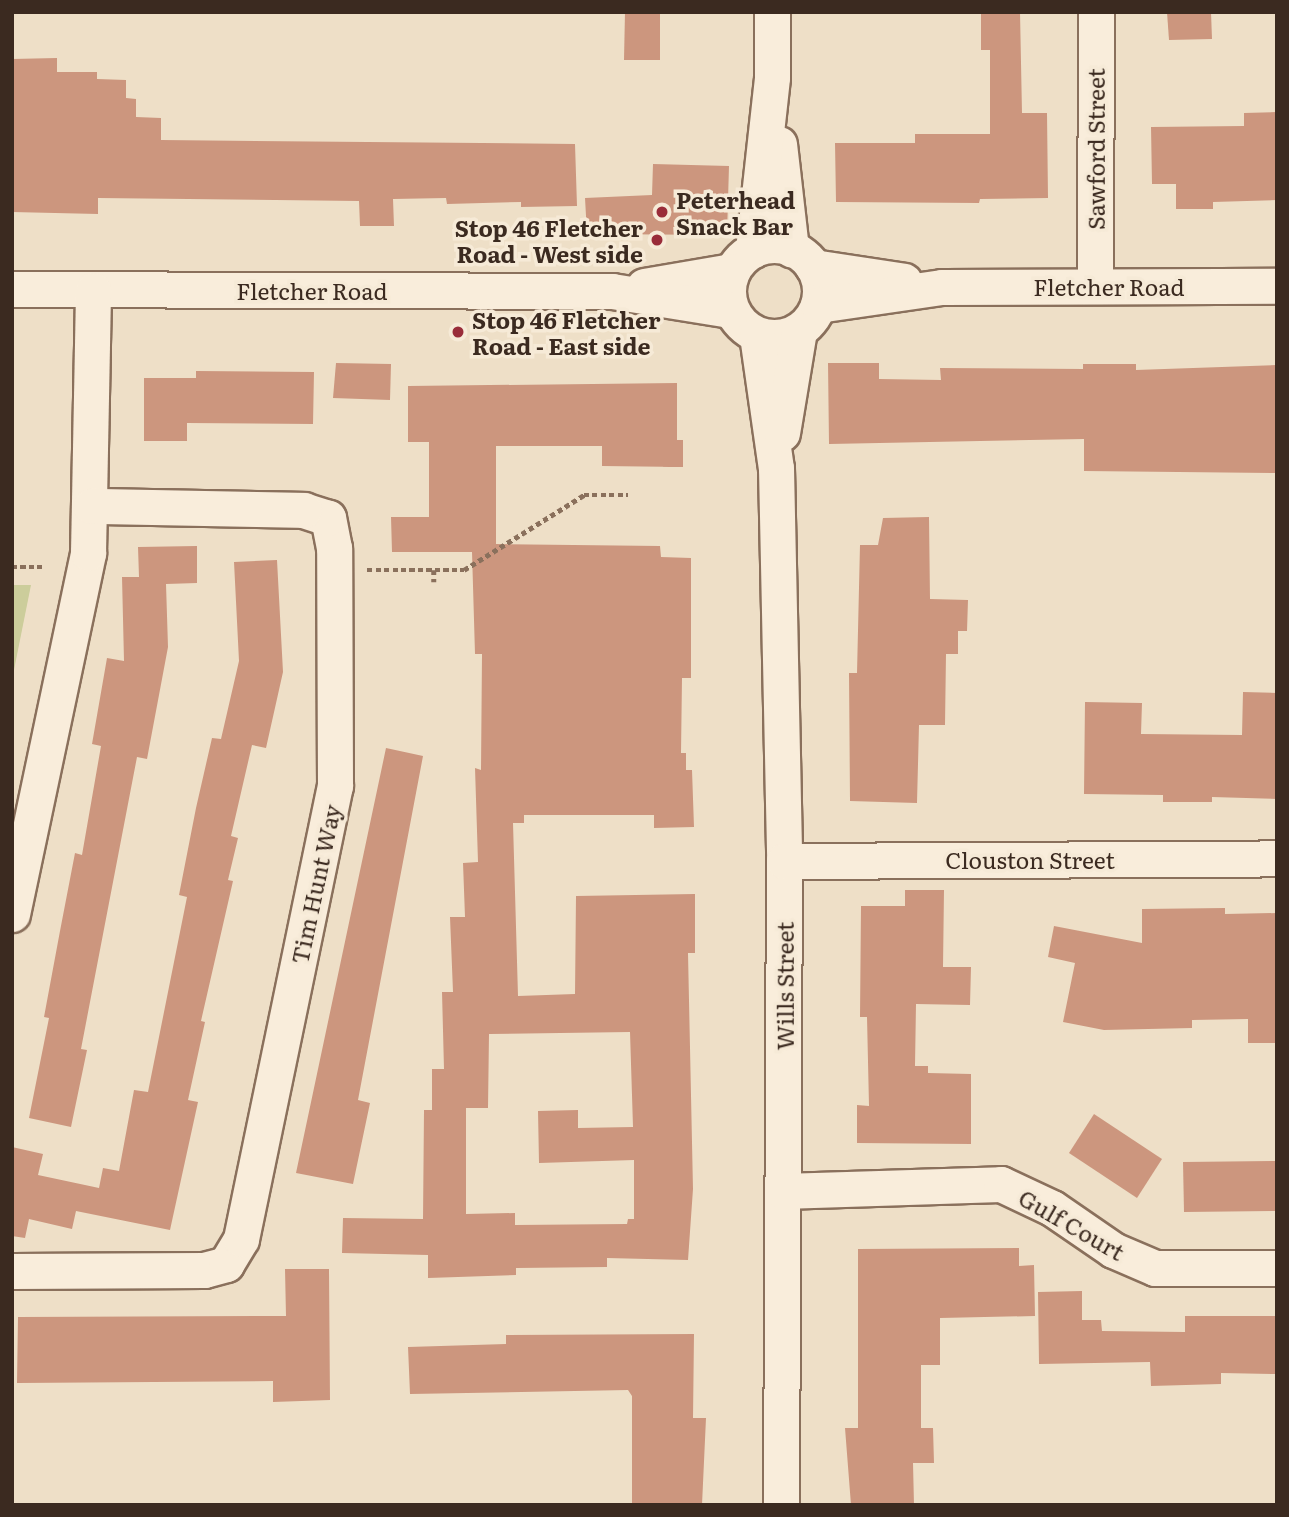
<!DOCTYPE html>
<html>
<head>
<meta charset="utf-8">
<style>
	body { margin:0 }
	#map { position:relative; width:1289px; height:1517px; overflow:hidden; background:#eedfc7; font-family:Literata,serif }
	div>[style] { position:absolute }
	.green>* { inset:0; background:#cccd9b }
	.building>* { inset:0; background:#cc967e }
	.path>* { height:4.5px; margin-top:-2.25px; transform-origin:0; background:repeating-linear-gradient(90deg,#8a705c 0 5px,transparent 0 8.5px) }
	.roads { filter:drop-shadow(2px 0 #8a705c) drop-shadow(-2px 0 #8a705c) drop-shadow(0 2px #8a705c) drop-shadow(0 -2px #8a705c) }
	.minor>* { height:35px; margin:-17.5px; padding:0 17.5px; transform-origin:17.5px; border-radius:17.5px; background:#f9eddb }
	.minor>.ring { margin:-17.5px; padding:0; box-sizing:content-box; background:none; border:35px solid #f9eddb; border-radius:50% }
	.dots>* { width:19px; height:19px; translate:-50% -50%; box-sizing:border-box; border:4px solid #f6ead7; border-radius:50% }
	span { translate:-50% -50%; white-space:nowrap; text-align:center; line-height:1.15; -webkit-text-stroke:7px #f6ead7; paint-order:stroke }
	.street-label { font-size:23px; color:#3b2a20 }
	.poi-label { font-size:23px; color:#3b2a20; font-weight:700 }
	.left { translate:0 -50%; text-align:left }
	.right { translate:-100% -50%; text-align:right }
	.frame { position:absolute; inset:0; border:14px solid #3b2a20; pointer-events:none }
</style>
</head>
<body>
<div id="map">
	<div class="green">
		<div style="clip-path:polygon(12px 585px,31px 585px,12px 680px)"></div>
	</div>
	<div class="building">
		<div style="clip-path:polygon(625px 12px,660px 12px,660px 60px,624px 60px)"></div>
		<div style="clip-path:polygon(981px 12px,1020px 12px,1022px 113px,1047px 113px,1048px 198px,980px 199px,979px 203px,836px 202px,835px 143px,915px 143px,915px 134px,990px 134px,990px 50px,981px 50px)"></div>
		<div style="clip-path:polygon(1167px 12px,1211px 12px,1212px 39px,1169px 40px)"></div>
		<div style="clip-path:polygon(57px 58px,57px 72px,97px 72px,97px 79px,126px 80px,126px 98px,136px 99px,136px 117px,161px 118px,161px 140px,575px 144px,577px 206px,521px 207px,521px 202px,447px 204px,446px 198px,393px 199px,394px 226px,360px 226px,359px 201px,98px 198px,98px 214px,12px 212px,12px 59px)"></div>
		<div style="clip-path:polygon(1277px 112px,1277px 200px,1213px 202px,1213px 209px,1176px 209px,1176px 184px,1152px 184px,1151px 127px,1244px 126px,1244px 113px)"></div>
		<div style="clip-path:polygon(653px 164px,729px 166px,727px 235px,587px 234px,585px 198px,652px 195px)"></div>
		<div style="clip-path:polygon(336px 363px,391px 364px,390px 400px,333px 398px)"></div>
		<div style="clip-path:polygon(828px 363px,879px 363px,879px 379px,941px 380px,940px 368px,1083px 369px,1083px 364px,1136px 364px,1136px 370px,1277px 365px,1277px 473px,1084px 471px,1084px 439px,829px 444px)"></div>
		<div style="clip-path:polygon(196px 371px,314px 372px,313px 424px,187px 423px,187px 441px,144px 441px,144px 378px,196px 378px)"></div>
		<div style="clip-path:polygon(evenodd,677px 383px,677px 440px,683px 440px,683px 467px,602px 466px,602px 446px,496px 446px,496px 544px,660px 546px,661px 557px,691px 558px,691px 678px,682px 678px,681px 753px,686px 753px,686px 770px,692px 770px,694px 827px,654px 828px,654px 815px,524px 815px,524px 823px,513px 823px,518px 996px,575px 994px,576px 896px,695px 894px,695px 953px,688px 953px,693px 1189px,688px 1260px,607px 1258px,607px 1267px,516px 1268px,516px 1275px,428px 1278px,428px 1255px,342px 1253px,343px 1218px,423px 1219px,424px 1110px,432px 1110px,432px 1069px,444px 1069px,442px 992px,453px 992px,450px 917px,465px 917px,463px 863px,478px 862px,475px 768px,481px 770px,482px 654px,475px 654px,472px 552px,392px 552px,391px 517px,429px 517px,429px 442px,408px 442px,408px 386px,677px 383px,630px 1032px,633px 1127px,578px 1128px,578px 1110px,538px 1111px,539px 1163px,634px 1160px,634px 1219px,628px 1219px,627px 1224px,515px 1225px,515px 1213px,466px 1214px,466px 1108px,488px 1108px,489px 1034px,630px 1032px)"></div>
		<div style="clip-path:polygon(929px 517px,930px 599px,968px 600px,967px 631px,958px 631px,958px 654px,946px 654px,945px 725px,919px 725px,917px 803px,850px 801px,849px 673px,857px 673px,860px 545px,878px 545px,883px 518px)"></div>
		<div style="clip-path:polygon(197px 546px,197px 583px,166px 584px,168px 647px,147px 759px,137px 757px,81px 1049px,87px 1050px,71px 1127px,29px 1118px,49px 1018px,44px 1017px,60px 931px,75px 853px,82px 855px,101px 746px,92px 744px,107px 658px,124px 661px,122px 577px,139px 577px,138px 547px)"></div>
		<div style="clip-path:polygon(277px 560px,283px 672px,266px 748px,252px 745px,231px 836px,238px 838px,228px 880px,233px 881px,201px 1021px,205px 1022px,188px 1100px,198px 1102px,170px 1230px,76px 1211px,72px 1229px,29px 1219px,25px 1238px,12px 1236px,12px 1147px,43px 1154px,38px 1175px,99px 1188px,103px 1168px,119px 1171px,134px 1090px,148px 1092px,187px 897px,179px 895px,196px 808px,212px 738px,221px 739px,239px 661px,234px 562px)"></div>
		<div style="clip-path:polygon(1243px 692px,1277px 693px,1277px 799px,1212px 797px,1212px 802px,1163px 802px,1163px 795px,1084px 794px,1085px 702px,1142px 703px,1141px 734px,1242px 735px)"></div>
		<div style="clip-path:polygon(386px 748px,423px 756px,358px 1100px,370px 1103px,353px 1184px,296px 1173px)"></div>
		<div style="clip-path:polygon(905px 890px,944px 890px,943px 967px,971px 967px,970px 1005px,916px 1004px,915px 1066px,928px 1066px,928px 1073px,971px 1074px,971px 1144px,857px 1143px,857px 1105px,869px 1106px,867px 1017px,860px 1017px,861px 906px,905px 906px)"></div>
		<div style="clip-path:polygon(1225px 908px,1225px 914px,1277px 913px,1277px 1043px,1248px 1043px,1248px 1019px,1192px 1020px,1192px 1028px,1104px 1030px,1063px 1022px,1075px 963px,1048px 957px,1054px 926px,1142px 943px,1142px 909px)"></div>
		<div style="clip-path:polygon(1094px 1114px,1162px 1159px,1137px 1198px,1069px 1153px)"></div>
		<div style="clip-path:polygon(1277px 1161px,1277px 1211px,1184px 1212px,1183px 1162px)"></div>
		<div style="clip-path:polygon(1019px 1248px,1019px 1266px,1034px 1265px,1035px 1316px,940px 1318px,940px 1365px,921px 1365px,921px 1428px,933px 1428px,934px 1463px,913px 1463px,914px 1505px,851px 1505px,845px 1428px,858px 1428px,858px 1249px)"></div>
		<div style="clip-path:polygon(285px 1269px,329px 1269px,330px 1400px,273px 1402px,273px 1381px,17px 1383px,18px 1317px,286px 1316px)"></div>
		<div style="clip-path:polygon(1082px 1291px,1082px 1320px,1101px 1320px,1102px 1331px,1185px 1332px,1185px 1316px,1277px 1316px,1277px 1374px,1221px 1373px,1221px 1384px,1151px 1386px,1150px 1362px,1039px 1364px,1038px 1292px)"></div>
		<div style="clip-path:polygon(694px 1334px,693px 1418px,706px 1418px,702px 1505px,632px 1505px,632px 1396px,628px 1390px,410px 1394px,408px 1347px,506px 1344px,506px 1335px)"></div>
	</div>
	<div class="path">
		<div style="left:12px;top:567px;width:34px"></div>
		<div style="left:367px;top:570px;width:97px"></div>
		<div style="left:464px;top:570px;width:142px;rotate:-32deg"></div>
		<div style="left:584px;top:495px;width:44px"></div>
		<div style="left:434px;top:570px;width:12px;rotate:90deg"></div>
	</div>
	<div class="roads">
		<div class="minor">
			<div style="left:779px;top:144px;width:106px;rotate:83.5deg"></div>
			<div class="ring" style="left:728px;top:245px;width:57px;height:57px"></div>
			<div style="left:753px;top:250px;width:174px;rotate:-83.7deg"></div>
			<div style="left:772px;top:77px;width:65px;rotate:-90deg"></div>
			<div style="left:813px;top:267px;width:92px;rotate:8.7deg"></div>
			<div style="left:644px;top:286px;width:89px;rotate:-9.7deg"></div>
			<div style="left:1095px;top:286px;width:274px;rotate:-89.8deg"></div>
			<div style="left:12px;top:289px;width:600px;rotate:0.19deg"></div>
			<div style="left:612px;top:291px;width:121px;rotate:9.1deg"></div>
			<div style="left:818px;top:305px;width:125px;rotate:-8.3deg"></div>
			<div style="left:942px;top:287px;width:335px;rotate:-0.2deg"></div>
			<div style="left:757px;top:335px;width:134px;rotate:81.9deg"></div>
			<div style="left:776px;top:468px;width:393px;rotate:88.8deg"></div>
			<div style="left:784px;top:861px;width:644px;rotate:90.27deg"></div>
			<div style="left:782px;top:433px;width:104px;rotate:-80.6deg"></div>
			<div style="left:784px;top:861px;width:493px;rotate:-0.3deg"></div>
			<div style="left:12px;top:914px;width:369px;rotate:-78.1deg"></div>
			<div style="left:88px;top:553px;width:263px;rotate:-88.9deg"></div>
			<div style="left:782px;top:1191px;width:219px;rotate:-1.8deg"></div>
			<div style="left:1001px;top:1184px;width:56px;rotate:25.2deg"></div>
			<div style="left:1052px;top:1208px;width:74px;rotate:34.5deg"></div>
			<div style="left:1113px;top:1250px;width:46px;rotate:23.2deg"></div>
			<div style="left:1155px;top:1268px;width:122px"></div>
			<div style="left:12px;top:1271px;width:192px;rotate:-0.3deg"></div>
			<div style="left:204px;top:1270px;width:23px;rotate:-15deg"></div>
			<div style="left:226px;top:1264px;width:29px;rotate:-59deg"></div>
			<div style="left:241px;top:1239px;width:463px;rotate:-78.3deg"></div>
			<div style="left:335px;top:786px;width:238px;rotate:-90.2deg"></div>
			<div style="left:334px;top:548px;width:31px;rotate:-101deg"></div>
			<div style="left:328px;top:518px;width:25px;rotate:-162deg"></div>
			<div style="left:304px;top:510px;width:213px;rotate:-178.9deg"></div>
		</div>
	</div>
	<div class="dots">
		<div style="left:662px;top:212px;background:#992c39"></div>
		<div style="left:657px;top:240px;background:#992c39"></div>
		<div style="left:458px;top:332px;background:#992c39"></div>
	</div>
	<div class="street-label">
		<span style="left:1095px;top:149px;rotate:-90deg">Sawford Street</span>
		<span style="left:1109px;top:286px">Fletcher Road</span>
		<span style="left:312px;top:290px">Fletcher Road</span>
		<span style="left:1030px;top:859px">Clouston Street</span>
		<span style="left:315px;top:884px;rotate:-78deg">Tim Hunt Way</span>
		<span style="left:784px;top:986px;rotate:-90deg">Wills Street</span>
		<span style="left:1072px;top:1224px;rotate:30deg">Gulf Court</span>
	</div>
	<div class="poi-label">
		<span class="left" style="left:676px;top:212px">Peterhead<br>Snack Bar</span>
		<span class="right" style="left:643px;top:240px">Stop 46 Fletcher<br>Road - West side</span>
		<span class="left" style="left:472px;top:332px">Stop 46 Fletcher<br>Road - East side</span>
	</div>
	<div class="frame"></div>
</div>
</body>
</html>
